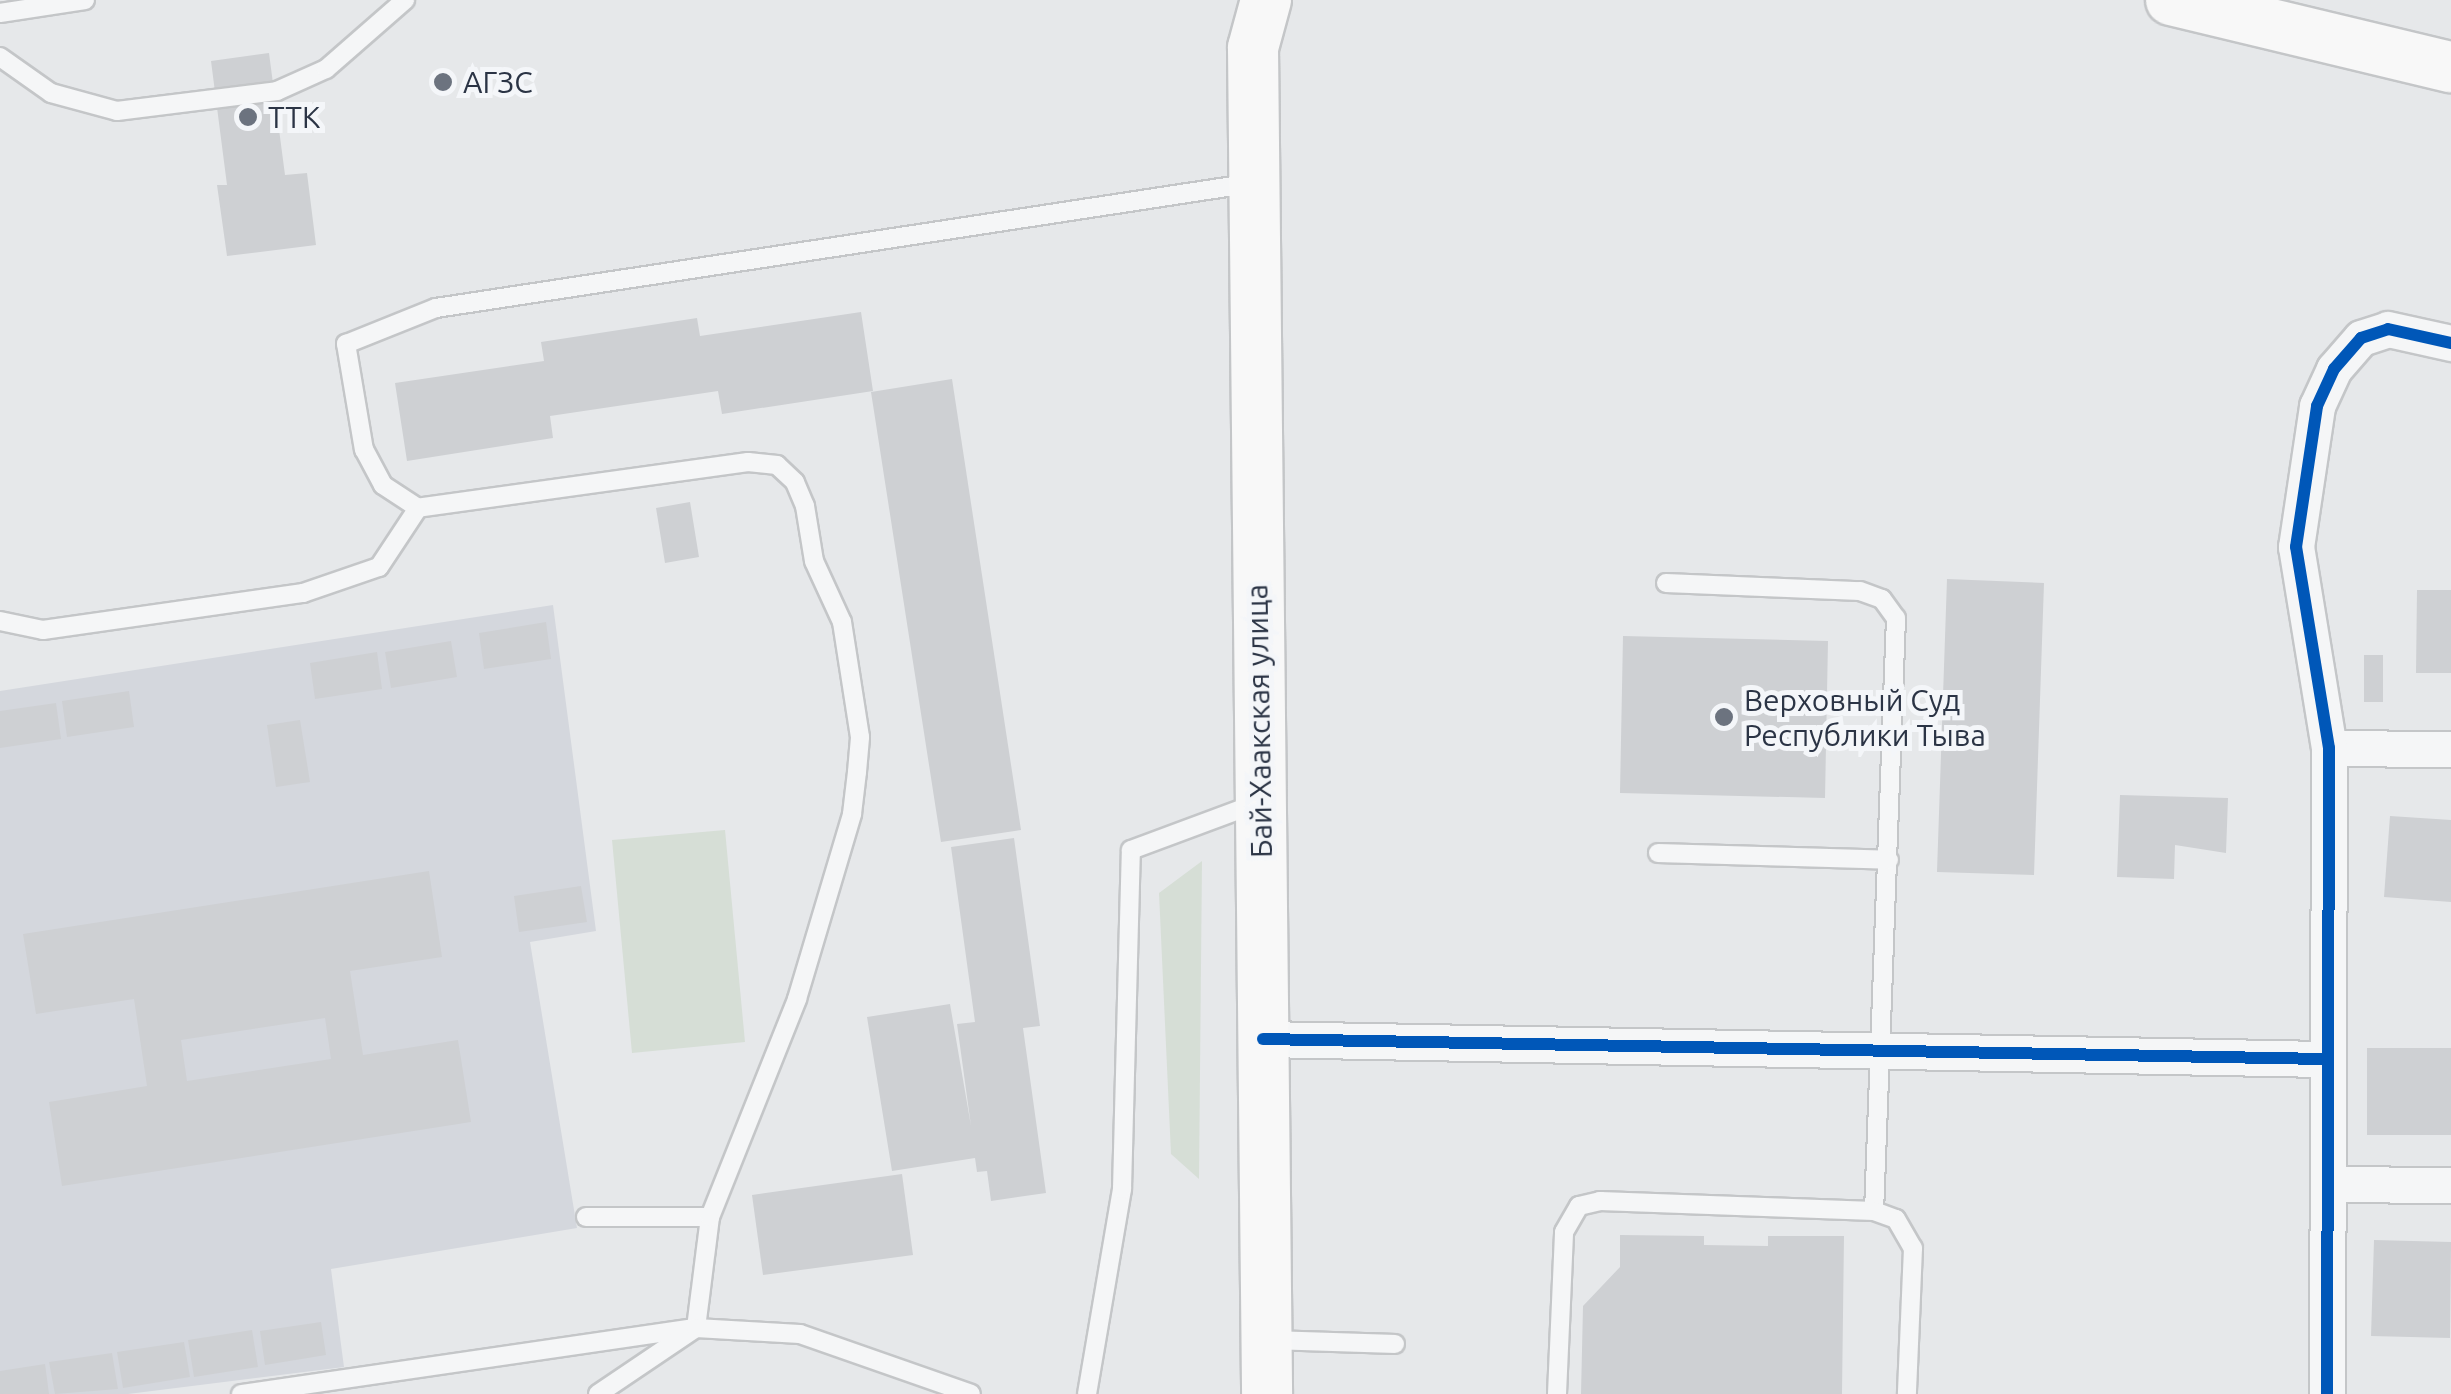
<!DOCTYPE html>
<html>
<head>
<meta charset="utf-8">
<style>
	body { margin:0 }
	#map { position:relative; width:2451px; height:1394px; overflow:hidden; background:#e6e8ea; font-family:Ubuntu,sans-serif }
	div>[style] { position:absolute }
	.built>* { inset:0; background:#d4d7dd }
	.green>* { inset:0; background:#d6ded6 }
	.building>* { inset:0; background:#ced0d3 }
	.roads { filter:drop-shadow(2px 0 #c4c6c8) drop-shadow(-2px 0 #c4c6c8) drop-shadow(0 2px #c4c6c8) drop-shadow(0 -2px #c4c6c8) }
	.lane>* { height:18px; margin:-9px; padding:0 9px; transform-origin:9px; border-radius:9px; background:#f5f6f7 }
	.street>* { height:35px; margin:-17.5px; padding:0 17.5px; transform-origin:17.5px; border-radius:17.5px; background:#f5f6f7 }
	.secondary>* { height:50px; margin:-25px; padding:0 25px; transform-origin:25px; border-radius:25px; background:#f8f8f8 }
	.cycleway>* { height:12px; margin:-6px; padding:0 6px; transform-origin:6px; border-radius:6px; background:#0057b8 }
	.dots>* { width:28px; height:28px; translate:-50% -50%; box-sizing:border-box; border:5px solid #f4f6f9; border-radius:50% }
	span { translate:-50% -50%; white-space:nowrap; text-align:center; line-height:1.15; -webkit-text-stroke:10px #f4f6f9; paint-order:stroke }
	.poi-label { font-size:30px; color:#2b3445 }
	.left { translate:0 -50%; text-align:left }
	.street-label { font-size:30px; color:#2b3445 }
</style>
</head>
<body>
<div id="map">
	<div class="built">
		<div style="clip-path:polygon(553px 605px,596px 931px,530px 942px,577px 1228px,331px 1269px,344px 1367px,128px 1394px,0 1394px,0 691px)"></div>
	</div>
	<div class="green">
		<div style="clip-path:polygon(725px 830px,745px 1042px,632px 1053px,612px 840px)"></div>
		<div style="clip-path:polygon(1202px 861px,1199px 1179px,1171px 1154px,1159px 893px)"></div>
	</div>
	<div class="building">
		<div style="clip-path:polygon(269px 53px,285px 175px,307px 173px,316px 245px,227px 256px,217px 185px,227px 185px,211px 61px)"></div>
		<div style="clip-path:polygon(861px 312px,873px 391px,722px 414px,718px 391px,550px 416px,553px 438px,407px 461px,395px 383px,544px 361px,541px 342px,697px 318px,700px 336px)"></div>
		<div style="clip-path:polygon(952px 379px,1021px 830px,941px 842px,871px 392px)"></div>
		<div style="clip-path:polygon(690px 502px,699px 557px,665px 563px,656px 508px)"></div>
		<div style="clip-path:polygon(1947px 579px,2044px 583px,2034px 875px,1937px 872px)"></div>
		<div style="clip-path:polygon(2417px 590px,2451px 590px,2451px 673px,2416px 673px)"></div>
		<div style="clip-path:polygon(546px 622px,551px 659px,484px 669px,479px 633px)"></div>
		<div style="clip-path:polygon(1623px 636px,1828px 641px,1825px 798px,1620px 793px)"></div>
		<div style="clip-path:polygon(451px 641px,457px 677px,391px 688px,385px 652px)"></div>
		<div style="clip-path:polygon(377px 652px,382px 689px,315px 699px,310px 663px)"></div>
		<div style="clip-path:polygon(2364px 655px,2383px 655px,2383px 702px,2364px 702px)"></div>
		<div style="clip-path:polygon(129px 691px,134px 727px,67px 737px,62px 701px)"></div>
		<div style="clip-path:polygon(56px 703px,61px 739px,0 748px,0 711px)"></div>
		<div style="clip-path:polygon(300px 720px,310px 782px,276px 787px,267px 725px)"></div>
		<div style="clip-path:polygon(2120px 795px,2228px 798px,2226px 853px,2175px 845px,2174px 879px,2117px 877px)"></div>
		<div style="clip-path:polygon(2390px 816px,2451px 820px,2451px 902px,2384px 897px)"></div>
		<div style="clip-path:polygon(1014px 838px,1040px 1026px,1023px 1028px,1046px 1193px,991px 1201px,987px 1171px,977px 1172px,975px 1158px,892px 1171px,867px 1017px,950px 1004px,971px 1126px,957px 1024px,975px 1022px,951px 847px)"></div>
		<div style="clip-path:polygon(evenodd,429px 871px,442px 957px,350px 971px,363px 1055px,458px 1040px,471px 1122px,62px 1186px,49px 1102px,147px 1086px,134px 999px,36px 1014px,23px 934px,429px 871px,325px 1018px,331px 1059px,187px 1081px,181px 1040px,325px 1018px)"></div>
		<div style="clip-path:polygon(581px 886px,587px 922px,519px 932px,514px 896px)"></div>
		<div style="clip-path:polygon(2367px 1048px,2451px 1048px,2451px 1135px,2367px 1135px)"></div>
		<div style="clip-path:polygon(902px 1174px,913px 1255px,763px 1275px,752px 1195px)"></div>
		<div style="clip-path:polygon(1620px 1235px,1704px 1236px,1704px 1245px,1768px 1246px,1768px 1236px,1844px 1236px,1842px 1394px,1581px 1394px,1583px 1306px,1620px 1267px)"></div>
		<div style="clip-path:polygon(2374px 1240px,2451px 1242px,2450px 1338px,2371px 1336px)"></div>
		<div style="clip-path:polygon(321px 1322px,326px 1355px,265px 1365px,260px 1331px)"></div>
		<div style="clip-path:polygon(252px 1330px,258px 1367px,194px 1377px,188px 1340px)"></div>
		<div style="clip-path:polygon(184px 1342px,190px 1377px,123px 1388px,117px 1352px)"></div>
		<div style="clip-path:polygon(112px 1353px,118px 1389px,55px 1394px,49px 1362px)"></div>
		<div style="clip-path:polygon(45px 1364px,49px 1394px,0 1394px,0 1371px)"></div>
	</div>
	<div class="roads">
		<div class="lane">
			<div style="left:0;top:13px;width:86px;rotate:-8.7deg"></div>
			<div style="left:0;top:57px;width:62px;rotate:35.2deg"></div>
			<div style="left:51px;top:93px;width:68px;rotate:15.3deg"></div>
			<div style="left:117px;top:111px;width:161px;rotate:-7.1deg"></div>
			<div style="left:277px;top:91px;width:54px;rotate:-24.2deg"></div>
			<div style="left:326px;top:69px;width:105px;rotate:-41.1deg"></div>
			<div style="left:1666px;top:583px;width:194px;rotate:2.4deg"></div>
			<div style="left:1860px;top:591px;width:23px;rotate:20deg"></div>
			<div style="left:1882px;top:599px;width:24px;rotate:54deg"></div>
			<div style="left:1896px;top:618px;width:593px;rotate:92.12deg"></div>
			<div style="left:0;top:621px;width:44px;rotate:11.8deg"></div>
			<div style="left:43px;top:630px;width:263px;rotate:-8.1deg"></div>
			<div style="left:303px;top:593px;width:80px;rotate:-18.9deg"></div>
			<div style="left:379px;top:567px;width:71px;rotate:-56.5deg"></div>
			<div style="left:1658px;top:853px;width:231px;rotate:1.7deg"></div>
			<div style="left:586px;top:1217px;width:124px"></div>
			<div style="left:1271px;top:1340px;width:124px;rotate:1.8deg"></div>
			<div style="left:241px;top:1394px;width:460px;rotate:-8.3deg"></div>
			<div style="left:696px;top:1328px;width:112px;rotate:-82.8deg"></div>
			<div style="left:710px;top:1217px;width:235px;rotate:-68.2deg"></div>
			<div style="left:797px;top:999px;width:193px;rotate:-73.4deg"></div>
			<div style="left:852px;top:814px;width:42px;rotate:-83.2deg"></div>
			<div style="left:857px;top:772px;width:35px;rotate:-85deg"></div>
			<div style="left:860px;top:737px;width:116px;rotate:-98.9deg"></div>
			<div style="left:842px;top:622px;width:67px;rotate:-114.7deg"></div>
			<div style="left:814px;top:561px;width:56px;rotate:-99.3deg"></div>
			<div style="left:805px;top:506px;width:26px;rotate:-113deg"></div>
			<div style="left:795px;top:482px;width:25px;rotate:-137deg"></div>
			<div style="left:777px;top:465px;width:29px;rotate:-174deg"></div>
			<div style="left:748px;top:462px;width:333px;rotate:172.1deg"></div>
			<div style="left:418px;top:508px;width:42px;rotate:-146.7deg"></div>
			<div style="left:383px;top:485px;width:40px;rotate:-118deg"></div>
			<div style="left:364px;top:450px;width:108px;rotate:-99.6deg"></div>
			<div style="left:346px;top:344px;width:97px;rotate:-21.8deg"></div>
			<div style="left:436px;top:308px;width:827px;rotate:-8.7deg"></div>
			<div style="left:598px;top:1394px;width:118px;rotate:-34deg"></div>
			<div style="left:696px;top:1328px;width:104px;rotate:3.3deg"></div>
			<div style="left:800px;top:1334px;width:181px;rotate:19.3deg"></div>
			<div style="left:1087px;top:1394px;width:208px;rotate:-80.3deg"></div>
			<div style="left:1122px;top:1189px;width:339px;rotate:-88.5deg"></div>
			<div style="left:1131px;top:850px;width:132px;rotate:-20.4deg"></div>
			<div style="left:1557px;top:1394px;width:162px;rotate:-87.5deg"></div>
			<div style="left:1564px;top:1232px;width:30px;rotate:-60deg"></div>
			<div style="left:1579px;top:1206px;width:22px;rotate:-13deg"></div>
			<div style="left:1600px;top:1201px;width:274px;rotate:2.1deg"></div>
			<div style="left:1874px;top:1211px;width:23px;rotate:20deg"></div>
			<div style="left:1896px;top:1219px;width:34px;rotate:60deg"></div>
			<div style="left:1913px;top:1248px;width:146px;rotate:92.4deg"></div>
		</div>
		<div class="street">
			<div style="left:2329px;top:748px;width:122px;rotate:0.5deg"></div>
			<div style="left:1263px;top:1039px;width:1065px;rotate:1.08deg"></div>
			<div style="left:2331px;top:1184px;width:120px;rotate:0.5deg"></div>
			<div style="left:2327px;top:1394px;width:646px;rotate:-89.82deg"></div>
			<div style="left:2329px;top:748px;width:204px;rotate:-99.3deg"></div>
			<div style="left:2296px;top:547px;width:143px;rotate:-81.5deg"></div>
			<div style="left:2317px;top:406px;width:41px;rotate:-65.3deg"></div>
			<div style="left:2334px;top:369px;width:41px;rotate:-48.9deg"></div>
			<div style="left:2361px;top:338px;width:28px;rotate:-18deg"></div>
			<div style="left:2388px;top:329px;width:65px;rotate:12.5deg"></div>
		</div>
		<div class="secondary">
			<div style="left:1266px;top:0;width:50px;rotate:105.2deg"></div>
			<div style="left:1253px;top:48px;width:1346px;rotate:89.4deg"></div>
			<div style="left:2171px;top:0;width:288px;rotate:13.5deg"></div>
		</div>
	</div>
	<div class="cycleway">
		<div style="left:1263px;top:1039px;width:1065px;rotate:1.08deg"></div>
		<div style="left:2327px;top:1394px;width:646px;rotate:-89.82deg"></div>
		<div style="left:2329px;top:748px;width:204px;rotate:-99.3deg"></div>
		<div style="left:2296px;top:547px;width:143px;rotate:-81.5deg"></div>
		<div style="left:2317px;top:406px;width:41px;rotate:-65.3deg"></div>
		<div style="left:2334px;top:369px;width:41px;rotate:-48.9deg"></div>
		<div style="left:2361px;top:338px;width:28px;rotate:-18deg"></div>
		<div style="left:2388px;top:329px;width:65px;rotate:12.5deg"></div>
	</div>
	<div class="dots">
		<div style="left:443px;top:82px;background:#6c737f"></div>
		<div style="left:248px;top:117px;background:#6c737f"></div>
		<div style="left:1724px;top:717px;background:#6c737f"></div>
	</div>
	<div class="poi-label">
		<span class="left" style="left:463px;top:82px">АГЗС</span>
		<span class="left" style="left:268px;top:117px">ТТК</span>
		<span class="left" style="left:1744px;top:717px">Верховный Суд<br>Республики Тыва</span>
	</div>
	<div class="street-label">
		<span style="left:1259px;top:721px;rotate:-91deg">Бай-Хаакская улица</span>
	</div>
</div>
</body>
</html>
